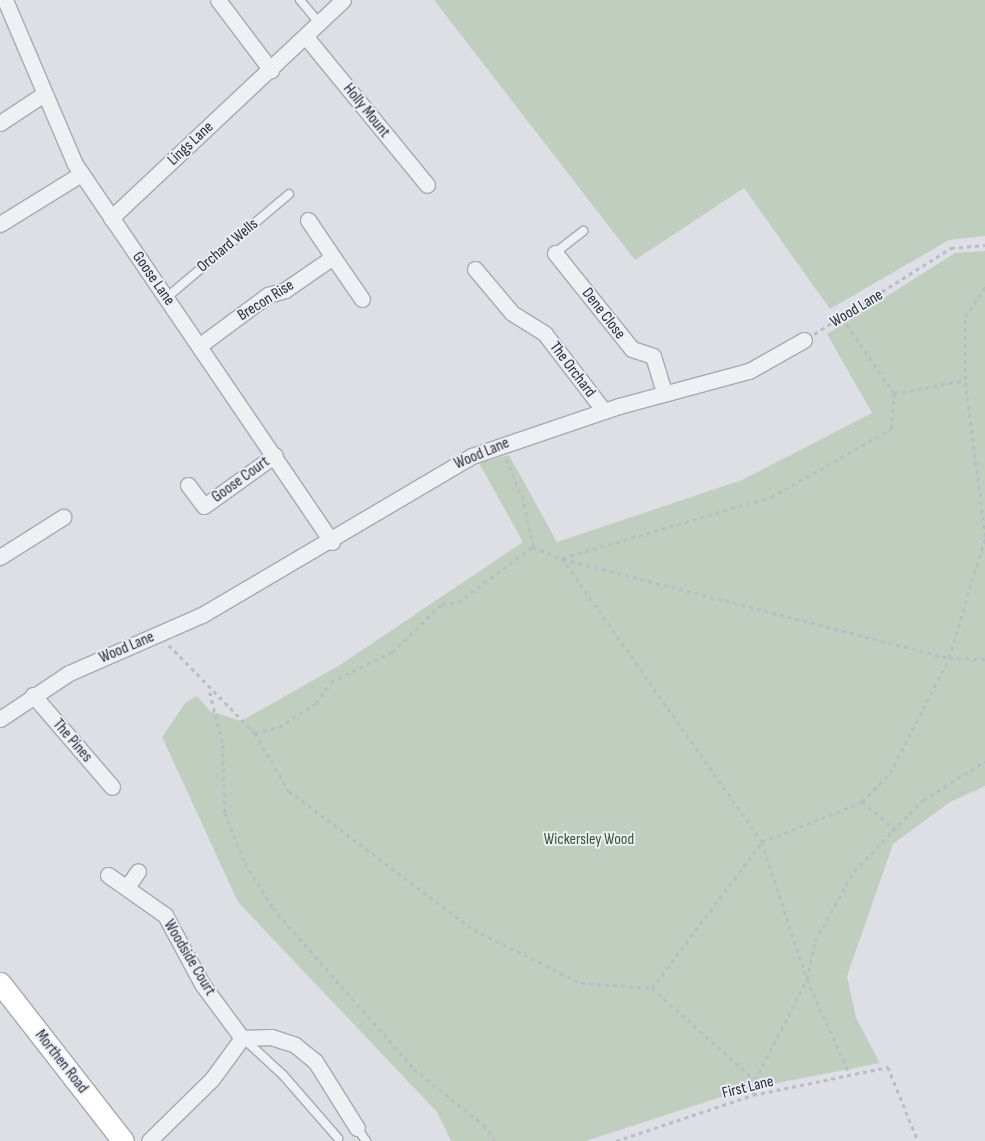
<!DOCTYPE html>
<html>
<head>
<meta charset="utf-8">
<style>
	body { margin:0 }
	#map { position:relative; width:985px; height:1141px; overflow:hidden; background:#dddfe5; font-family:"Sofia Sans Condensed",sans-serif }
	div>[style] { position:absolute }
	.green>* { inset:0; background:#c0cebf }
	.path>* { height:2.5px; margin-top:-1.25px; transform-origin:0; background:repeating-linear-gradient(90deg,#bbbdc4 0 4px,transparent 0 8px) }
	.roads { filter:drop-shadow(1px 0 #a7a9b2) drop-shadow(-1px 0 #a7a9b2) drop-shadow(0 1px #a7a9b2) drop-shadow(0 -1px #a7a9b2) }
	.lane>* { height:8px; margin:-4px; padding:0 4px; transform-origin:4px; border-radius:4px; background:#eff0f4 }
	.street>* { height:15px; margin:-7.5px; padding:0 7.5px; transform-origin:7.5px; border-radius:7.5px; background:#eff0f4 }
	.secondary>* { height:21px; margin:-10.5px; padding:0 10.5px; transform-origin:10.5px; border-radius:10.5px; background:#fff }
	span { translate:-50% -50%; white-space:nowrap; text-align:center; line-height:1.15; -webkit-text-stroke:4px #eceef3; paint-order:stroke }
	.street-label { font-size:16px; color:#282b3a }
	.park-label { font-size:16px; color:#375537 }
</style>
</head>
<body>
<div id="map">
	<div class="green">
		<div style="clip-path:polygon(434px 0,985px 0,985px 236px,949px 240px,830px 309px,744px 188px,635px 260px)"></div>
		<div style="clip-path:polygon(985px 251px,985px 786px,950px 802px,893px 844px,847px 976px,856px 1018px,880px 1063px,742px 1090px,586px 1141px,451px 1141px,437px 1112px,238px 902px,162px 737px,186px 702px,197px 696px,210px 711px,241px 721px,340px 665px,523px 542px,479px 463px,509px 455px,557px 542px,742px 480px,872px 413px,827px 334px,955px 253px)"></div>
	</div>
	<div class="path">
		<div style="left:814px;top:334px;width:162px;rotate:-32.1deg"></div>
		<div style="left:951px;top:248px;width:34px;rotate:-5deg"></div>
		<div style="left:894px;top:394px;width:72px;rotate:-11.2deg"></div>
		<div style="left:533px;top:547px;width:31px;rotate:21deg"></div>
		<div style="left:562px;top:558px;width:218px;rotate:-16.3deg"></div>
		<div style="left:771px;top:497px;width:138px;rotate:-29.5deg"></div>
		<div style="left:891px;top:429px;width:35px;rotate:-85deg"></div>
		<div style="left:894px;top:394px;width:92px;rotate:-124.4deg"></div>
		<div style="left:562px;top:558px;width:347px;rotate:54.8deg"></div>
		<div style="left:762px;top:842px;width:144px;rotate:71.8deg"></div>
		<div style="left:807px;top:979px;width:105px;rotate:65.9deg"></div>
		<div style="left:563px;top:559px;width:398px;rotate:14.4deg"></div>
		<div style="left:949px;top:658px;width:36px;rotate:2deg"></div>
		<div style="left:169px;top:645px;width:123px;rotate:45.7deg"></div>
		<div style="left:255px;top:733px;width:67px;rotate:59.6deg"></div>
		<div style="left:289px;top:791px;width:231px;rotate:36.9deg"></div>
		<div style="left:474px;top:930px;width:119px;rotate:26.4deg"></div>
		<div style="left:581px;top:983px;width:71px;rotate:4deg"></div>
		<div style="left:652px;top:988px;width:138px;rotate:41.8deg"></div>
		<div style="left:210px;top:692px;width:55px;rotate:76.2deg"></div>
		<div style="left:223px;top:745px;width:68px;rotate:88.3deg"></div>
		<div style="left:225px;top:813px;width:54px;rotate:68.2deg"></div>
		<div style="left:245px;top:863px;width:53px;rotate:58.1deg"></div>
		<div style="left:273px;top:908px;width:214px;rotate:48.8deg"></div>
		<div style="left:414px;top:1069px;width:90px;rotate:38.7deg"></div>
		<div style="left:484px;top:1125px;width:19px;rotate:55deg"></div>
		<div style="left:255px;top:733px;width:25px;rotate:-14deg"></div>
		<div style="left:279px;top:727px;width:44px;rotate:-33deg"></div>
		<div style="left:316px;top:703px;width:26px;rotate:-54deg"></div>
		<div style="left:331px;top:682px;width:68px;rotate:-26.2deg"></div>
		<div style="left:392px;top:652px;width:69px;rotate:-43.8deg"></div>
		<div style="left:442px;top:604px;width:16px;rotate:-7deg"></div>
		<div style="left:458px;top:602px;width:93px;rotate:-36.3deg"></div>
		<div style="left:533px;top:547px;width:48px;rotate:-102deg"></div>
		<div style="left:523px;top:500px;width:44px;rotate:-112.5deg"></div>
		<div style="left:862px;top:802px;width:43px;rotate:39.3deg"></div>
		<div style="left:652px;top:988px;width:183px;rotate:-53deg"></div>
		<div style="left:762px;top:842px;width:108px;rotate:-21.8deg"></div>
		<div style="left:862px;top:802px;width:40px;rotate:-46deg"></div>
		<div style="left:890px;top:773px;width:129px;rotate:-62.8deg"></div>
		<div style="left:949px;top:658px;width:126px;rotate:-73.4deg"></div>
		<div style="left:985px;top:537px;width:158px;rotate:-97.3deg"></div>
		<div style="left:965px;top:380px;width:63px;rotate:-90deg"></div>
		<div style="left:965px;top:317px;width:36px;rotate:-56deg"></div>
		<div style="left:753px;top:1095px;width:15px;rotate:-82deg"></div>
		<div style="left:755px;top:1080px;width:114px;rotate:-62.8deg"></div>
		<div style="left:807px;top:979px;width:39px;rotate:-78deg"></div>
		<div style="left:815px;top:941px;width:80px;rotate:-60.9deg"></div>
		<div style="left:854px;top:871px;width:99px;rotate:-45.8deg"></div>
		<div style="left:923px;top:800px;width:73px;rotate:-32.2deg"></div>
		<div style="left:616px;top:1141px;width:145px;rotate:-18.6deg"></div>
		<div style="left:753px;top:1095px;width:138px;rotate:-11.7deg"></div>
		<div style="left:888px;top:1067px;width:80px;rotate:67.9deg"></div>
	</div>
	<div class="roads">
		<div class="lane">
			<div style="left:300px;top:0;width:30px;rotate:50deg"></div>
			<div style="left:555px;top:253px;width:36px;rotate:-38deg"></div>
			<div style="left:166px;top:298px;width:161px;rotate:-40.2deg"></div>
			<div style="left:244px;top:1039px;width:53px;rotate:42.7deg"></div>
			<div style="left:283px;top:1075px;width:84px;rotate:48.9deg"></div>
			<div style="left:357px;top:1128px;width:16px;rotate:55deg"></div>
		</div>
		<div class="street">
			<div style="left:5px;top:0;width:178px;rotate:66.9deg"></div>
			<div style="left:75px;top:164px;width:457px;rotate:55.8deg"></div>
			<div style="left:218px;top:0;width:88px;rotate:52.9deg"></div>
			<div style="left:306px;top:37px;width:191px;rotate:50.7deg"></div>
			<div style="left:0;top:123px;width:53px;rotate:-33.4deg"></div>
			<div style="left:111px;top:218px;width:318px;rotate:-43.2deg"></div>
			<div style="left:308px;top:220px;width:45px;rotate:56deg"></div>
			<div style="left:0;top:224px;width:95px;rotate:-31.7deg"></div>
			<div style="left:555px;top:253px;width:123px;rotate:51.3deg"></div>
			<div style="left:632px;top:349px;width:22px;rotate:18deg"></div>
			<div style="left:653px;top:356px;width:39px;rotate:73deg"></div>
			<div style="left:475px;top:269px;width:57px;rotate:49.9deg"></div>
			<div style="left:512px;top:313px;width:39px;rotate:32deg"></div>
			<div style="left:545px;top:334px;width:97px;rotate:52.5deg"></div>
			<div style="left:199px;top:346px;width:86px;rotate:-36.5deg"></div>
			<div style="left:268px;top:295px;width:18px;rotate:-16deg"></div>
			<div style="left:285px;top:290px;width:58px;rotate:-34.5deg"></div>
			<div style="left:333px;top:257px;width:51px;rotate:55.4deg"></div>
			<div style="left:188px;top:485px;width:26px;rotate:53deg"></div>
			<div style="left:204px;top:506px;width:87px;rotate:-35.7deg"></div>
			<div style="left:0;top:557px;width:75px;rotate:-32.4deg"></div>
			<div style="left:33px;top:695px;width:121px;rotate:49.3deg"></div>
			<div style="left:0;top:719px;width:83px;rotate:-33.7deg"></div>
			<div style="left:69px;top:673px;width:145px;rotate:-23.6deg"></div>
			<div style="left:202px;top:615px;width:313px;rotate:-30.5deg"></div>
			<div style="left:472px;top:456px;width:155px;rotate:-18.8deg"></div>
			<div style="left:619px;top:406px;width:135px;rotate:-15.1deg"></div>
			<div style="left:749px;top:371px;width:63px;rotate:-29.4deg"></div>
			<div style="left:108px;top:875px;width:70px;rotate:35.1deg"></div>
			<div style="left:165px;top:915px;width:78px;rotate:61.8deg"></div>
			<div style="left:202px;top:984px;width:67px;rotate:53.5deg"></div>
			<div style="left:242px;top:1038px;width:51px;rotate:126.2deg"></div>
			<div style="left:212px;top:1079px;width:88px;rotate:135.5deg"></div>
			<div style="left:127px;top:887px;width:19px;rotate:-55deg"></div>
			<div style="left:242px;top:1038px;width:29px;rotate:-2deg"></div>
			<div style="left:271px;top:1037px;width:25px;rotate:18deg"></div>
			<div style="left:295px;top:1045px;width:26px;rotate:39deg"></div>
			<div style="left:315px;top:1061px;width:79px;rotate:57.9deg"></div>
		</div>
		<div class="secondary">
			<div style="left:0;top:983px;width:200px;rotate:52.1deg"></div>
		</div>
	</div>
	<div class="street-label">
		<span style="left:366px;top:111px;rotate:51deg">Holly Mount</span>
		<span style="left:191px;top:144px;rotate:-43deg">Lings Lane</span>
		<span style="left:228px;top:246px;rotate:-40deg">Orchard Wells</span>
		<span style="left:153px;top:279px;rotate:55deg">Goose Lane</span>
		<span style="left:266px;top:301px;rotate:-32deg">Brecon Rise</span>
		<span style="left:857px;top:309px;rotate:-31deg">Wood Lane</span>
		<span style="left:603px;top:314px;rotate:52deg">Dene Close</span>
		<span style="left:572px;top:370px;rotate:53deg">The Orchard</span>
		<span style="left:482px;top:454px;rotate:-23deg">Wood Lane</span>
		<span style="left:241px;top:480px;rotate:-36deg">Goose Court</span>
		<span style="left:127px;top:648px;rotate:-23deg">Wood Lane</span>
		<span style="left:72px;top:741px;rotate:49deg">The Pines</span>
		<span style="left:189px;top:958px;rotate:59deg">Woodside Court</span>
		<span style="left:61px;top:1062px;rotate:52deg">Morthen Road</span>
		<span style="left:748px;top:1088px;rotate:-14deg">First Lane</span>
	</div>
	<div class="park-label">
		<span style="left:589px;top:840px">Wickersley Wood</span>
	</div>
</div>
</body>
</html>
